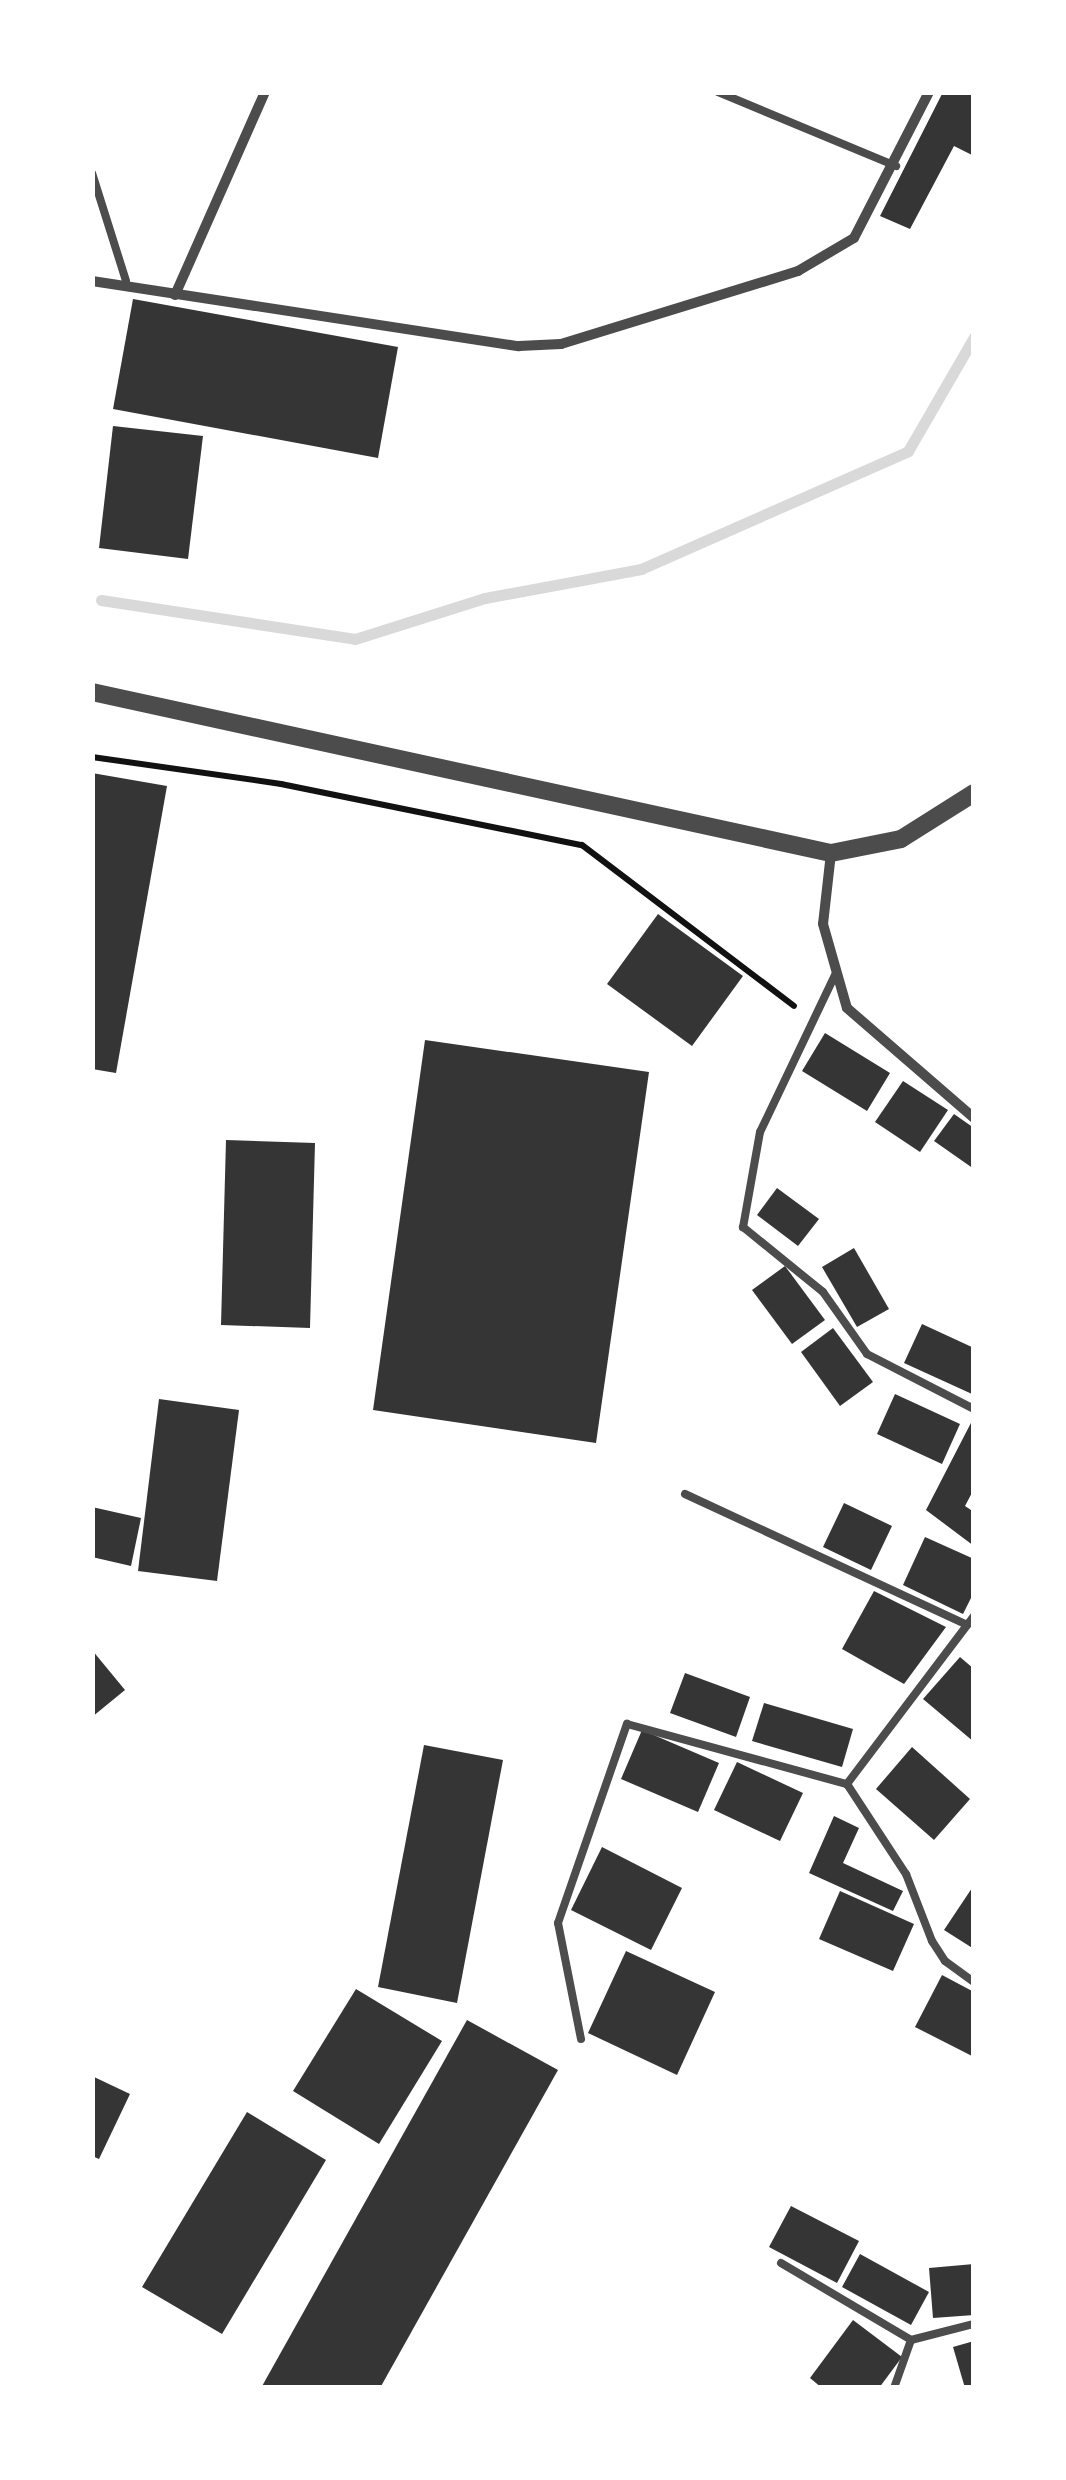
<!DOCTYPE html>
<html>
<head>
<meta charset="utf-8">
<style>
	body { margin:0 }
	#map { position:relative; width:1066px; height:2480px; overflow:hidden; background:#fff; font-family:"Libre Baskerville",serif }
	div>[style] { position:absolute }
	.stream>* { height:11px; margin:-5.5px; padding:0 5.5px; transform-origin:5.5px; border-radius:5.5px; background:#d9d9d9 }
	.building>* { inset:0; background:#353535 }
	.path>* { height:6px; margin:-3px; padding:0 3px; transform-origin:3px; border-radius:3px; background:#111 }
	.service>* { height:8px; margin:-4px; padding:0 4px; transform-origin:4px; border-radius:4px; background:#4c4c4c }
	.minor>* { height:10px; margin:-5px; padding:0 5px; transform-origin:5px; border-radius:5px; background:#4c4c4c }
	.tertiary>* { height:18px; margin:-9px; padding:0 9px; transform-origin:9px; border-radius:9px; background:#4c4c4c }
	span { translate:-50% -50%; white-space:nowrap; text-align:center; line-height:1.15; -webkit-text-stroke:9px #fff; paint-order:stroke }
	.frame { position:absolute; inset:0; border:95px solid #fff; pointer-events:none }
</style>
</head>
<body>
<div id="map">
	<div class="stream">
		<div style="left:101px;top:600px;width:257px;rotate:8.7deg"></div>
		<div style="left:355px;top:639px;width:136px;rotate:-17.5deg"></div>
		<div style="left:485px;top:598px;width:159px;rotate:-10.5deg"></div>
		<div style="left:641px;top:569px;width:292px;rotate:-23.8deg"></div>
		<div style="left:908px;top:451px;width:132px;rotate:-59.9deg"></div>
	</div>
	<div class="building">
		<div style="clip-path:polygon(943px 92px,974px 92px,974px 156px,954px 146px,910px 229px,880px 216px)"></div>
		<div style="clip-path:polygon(133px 299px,398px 347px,378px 458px,113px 409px)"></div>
		<div style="clip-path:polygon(113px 426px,203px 436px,188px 559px,99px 548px)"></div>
		<div style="clip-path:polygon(92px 773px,167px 786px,116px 1073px,92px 1069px)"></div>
		<div style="clip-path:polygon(658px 914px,743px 976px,692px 1046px,607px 984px)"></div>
		<div style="clip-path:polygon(825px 1033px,890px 1073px,867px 1111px,802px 1071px)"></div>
		<div style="clip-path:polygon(425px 1040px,649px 1072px,596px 1443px,373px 1410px)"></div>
		<div style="clip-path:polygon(903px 1081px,948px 1110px,920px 1152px,875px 1122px)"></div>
		<div style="clip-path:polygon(954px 1114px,974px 1128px,974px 1169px,934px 1141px)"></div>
		<div style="clip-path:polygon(226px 1140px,315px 1143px,310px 1328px,221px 1325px)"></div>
		<div style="clip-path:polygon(777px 1188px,819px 1219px,798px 1246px,757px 1215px)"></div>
		<div style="clip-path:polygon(854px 1248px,889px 1309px,857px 1327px,822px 1267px)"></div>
		<div style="clip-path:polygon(785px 1266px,825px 1320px,792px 1344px,752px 1290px)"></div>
		<div style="clip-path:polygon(922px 1324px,974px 1348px,972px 1394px,904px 1363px)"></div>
		<div style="clip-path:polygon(833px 1328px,873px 1382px,840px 1406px,801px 1352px)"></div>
		<div style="clip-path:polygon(895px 1394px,960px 1424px,942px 1464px,877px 1434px)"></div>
		<div style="clip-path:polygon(159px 1399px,239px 1410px,217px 1581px,138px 1571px)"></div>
		<div style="clip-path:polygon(974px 1417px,974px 1489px,965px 1506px,974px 1512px,974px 1546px,926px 1510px)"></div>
		<div style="clip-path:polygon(844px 1503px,892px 1526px,871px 1570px,823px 1547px)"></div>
		<div style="clip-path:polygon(92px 1507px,141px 1518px,131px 1566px,92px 1557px)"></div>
		<div style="clip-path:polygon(925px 1537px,974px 1559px,974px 1592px,963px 1614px,903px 1585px)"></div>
		<div style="clip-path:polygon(874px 1591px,946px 1627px,904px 1684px,842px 1649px)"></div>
		<div style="clip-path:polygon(92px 1650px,125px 1690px,92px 1717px)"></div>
		<div style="clip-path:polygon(960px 1657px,974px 1669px,974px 1742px,923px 1699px)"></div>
		<div style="clip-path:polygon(685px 1673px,750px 1697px,736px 1737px,670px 1713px)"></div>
		<div style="clip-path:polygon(764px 1703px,853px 1729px,842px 1767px,752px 1741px)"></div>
		<div style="clip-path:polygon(642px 1730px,719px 1763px,698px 1812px,621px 1779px)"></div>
		<div style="clip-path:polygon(424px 1745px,503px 1760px,457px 2003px,378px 1987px)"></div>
		<div style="clip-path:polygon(912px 1747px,970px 1799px,934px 1840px,876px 1789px)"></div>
		<div style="clip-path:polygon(737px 1762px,803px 1793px,780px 1841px,714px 1810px)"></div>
		<div style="clip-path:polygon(834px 1816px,859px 1828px,843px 1863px,903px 1891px,893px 1911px,809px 1873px)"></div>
		<div style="clip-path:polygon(602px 1847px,682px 1888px,651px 1950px,571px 1910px)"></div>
		<div style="clip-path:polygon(974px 1885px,974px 1949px,944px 1930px)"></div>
		<div style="clip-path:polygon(840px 1891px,914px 1924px,893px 1971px,819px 1939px)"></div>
		<div style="clip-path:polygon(626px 1951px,715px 1992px,677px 2075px,588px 2033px)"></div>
		<div style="clip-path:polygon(942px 1975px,974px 1992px,974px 2057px,915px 2027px)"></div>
		<div style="clip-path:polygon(356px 1989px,442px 2041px,379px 2144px,293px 2091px)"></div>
		<div style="clip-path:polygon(467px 2020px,558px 2070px,380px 2388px,261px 2388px)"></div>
		<div style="clip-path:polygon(92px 2076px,130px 2094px,99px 2159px,92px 2156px)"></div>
		<div style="clip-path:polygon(247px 2112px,326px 2160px,222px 2334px,142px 2287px)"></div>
		<div style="clip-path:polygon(791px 2206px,859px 2241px,837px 2283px,769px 2247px)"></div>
		<div style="clip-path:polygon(860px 2254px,929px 2292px,911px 2325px,842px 2287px)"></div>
		<div style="clip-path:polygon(974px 2264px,974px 2315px,933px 2318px,929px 2268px)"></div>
		<div style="clip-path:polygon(853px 2320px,902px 2357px,879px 2388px,822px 2388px,810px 2378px)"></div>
		<div style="clip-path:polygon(974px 2341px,974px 2388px,965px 2388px,953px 2347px)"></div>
	</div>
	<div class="path">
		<div style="left:92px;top:757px;width:191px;rotate:8.1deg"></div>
		<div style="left:281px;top:784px;width:307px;rotate:11.5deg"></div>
		<div style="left:582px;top:845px;width:266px;rotate:37.2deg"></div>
	</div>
	<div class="service">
		<div style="left:718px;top:92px;width:193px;rotate:22.6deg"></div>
		<div style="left:92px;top:173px;width:113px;rotate:72.5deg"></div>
		<div style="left:835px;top:975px;width:174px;rotate:115.5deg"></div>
		<div style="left:760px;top:1132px;width:97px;rotate:100.1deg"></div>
		<div style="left:743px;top:1227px;width:103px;rotate:39.1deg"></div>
		<div style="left:823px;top:1292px;width:76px;rotate:54.6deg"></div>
		<div style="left:867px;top:1354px;width:120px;rotate:27.2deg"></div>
		<div style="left:685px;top:1494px;width:311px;rotate:24.9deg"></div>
		<div style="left:974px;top:1616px;width:211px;rotate:127.1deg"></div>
		<div style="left:847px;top:1784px;width:108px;rotate:56.8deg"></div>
		<div style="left:906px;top:1874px;width:72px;rotate:68.8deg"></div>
		<div style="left:932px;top:1941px;width:24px;rotate:57deg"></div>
		<div style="left:945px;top:1961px;width:36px;rotate:36deg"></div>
		<div style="left:581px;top:2039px;width:118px;rotate:-101.2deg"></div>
		<div style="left:558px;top:1923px;width:211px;rotate:-70.9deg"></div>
		<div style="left:627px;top:1724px;width:228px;rotate:15.3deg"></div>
		<div style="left:781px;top:2263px;width:151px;rotate:30.6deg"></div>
		<div style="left:911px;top:2340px;width:65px;rotate:-14.3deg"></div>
		<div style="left:894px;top:2388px;width:51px;rotate:-70.5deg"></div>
	</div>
	<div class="minor">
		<div style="left:92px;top:281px;width:432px;rotate:8.7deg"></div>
		<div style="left:519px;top:346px;width:42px;rotate:-2.7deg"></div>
		<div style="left:561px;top:344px;width:248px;rotate:-17.1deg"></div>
		<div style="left:798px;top:271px;width:65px;rotate:-30.5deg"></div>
		<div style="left:854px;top:238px;width:164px;rotate:-62.8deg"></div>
		<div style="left:175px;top:295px;width:222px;rotate:-66.1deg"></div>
		<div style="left:831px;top:853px;width:71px;rotate:96.4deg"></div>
		<div style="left:823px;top:924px;width:87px;rotate:74.1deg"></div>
		<div style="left:847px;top:1008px;width:168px;rotate:40.9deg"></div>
	</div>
	<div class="tertiary">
		<div style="left:92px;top:692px;width:756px;rotate:12.29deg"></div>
		<div style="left:831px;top:853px;width:71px;rotate:-11.3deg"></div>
		<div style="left:901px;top:839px;width:86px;rotate:-32.2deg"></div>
	</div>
	<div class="frame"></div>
</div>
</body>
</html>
